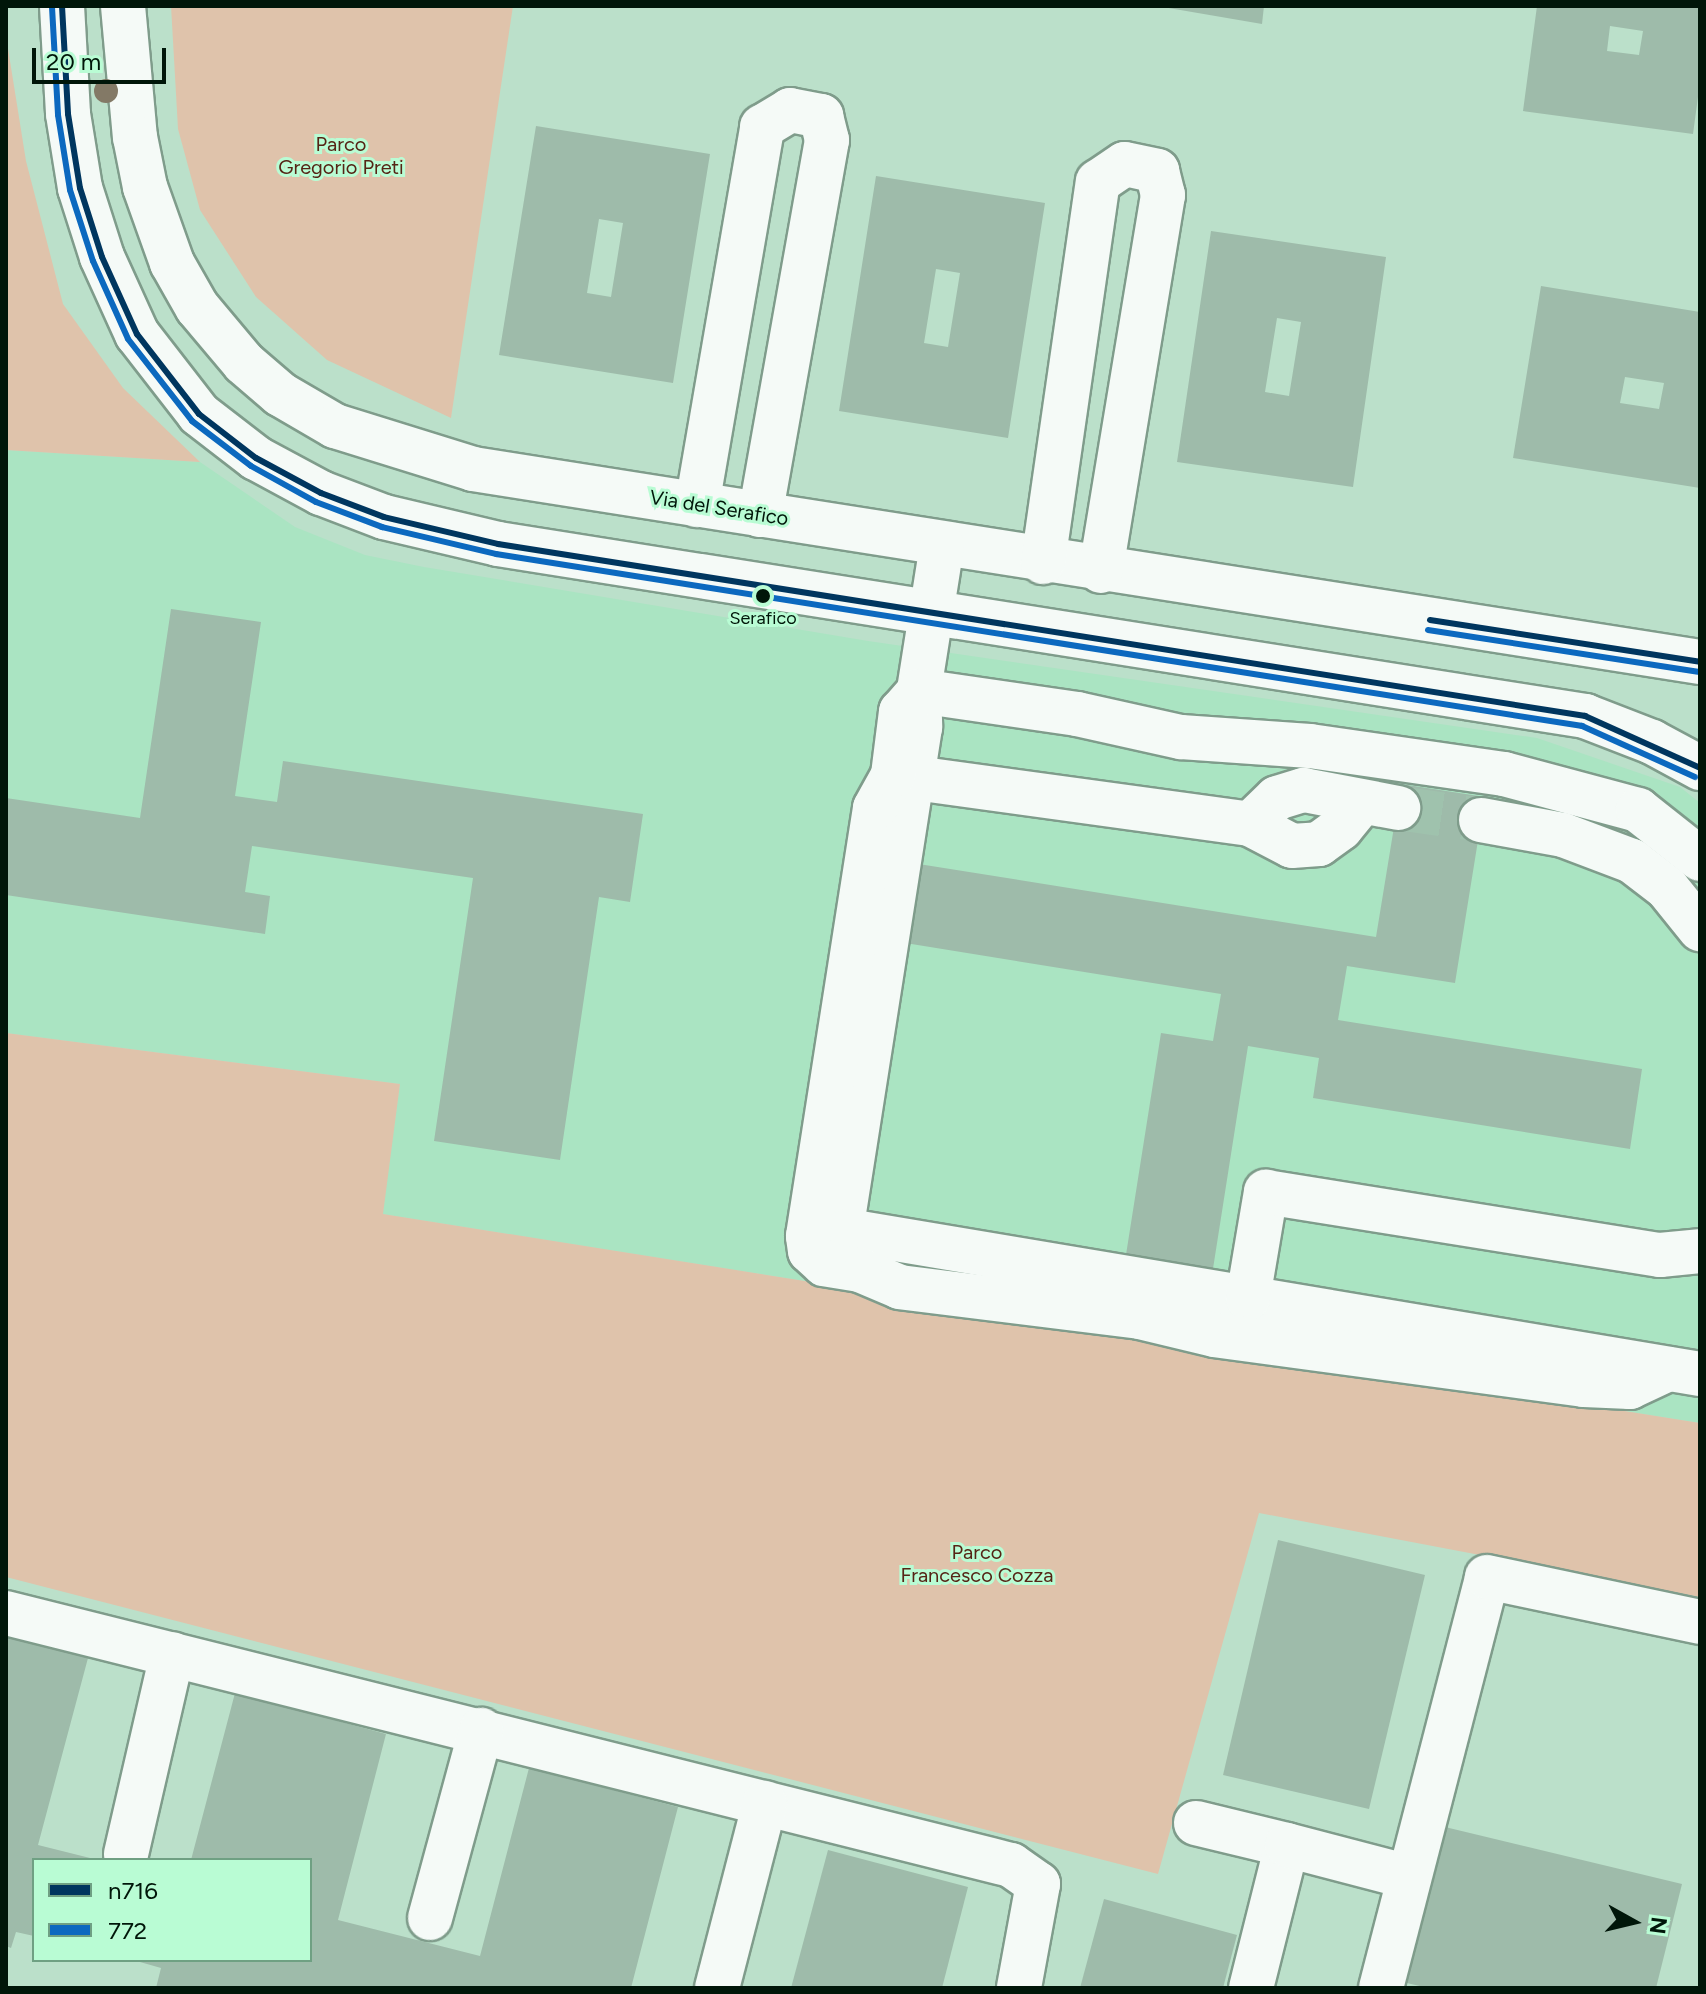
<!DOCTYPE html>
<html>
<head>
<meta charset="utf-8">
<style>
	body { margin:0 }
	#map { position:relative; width:1706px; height:1994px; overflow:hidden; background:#bbe0ca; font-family:Figtree,sans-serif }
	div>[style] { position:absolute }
	.built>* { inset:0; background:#aae4c2 }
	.green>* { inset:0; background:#dfc3ab }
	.building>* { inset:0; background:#9ebbaa }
	.minor-tunnel>* { height:44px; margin-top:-22px; transform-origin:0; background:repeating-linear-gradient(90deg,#9fc2ad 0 44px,transparent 0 66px) }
	.roads { filter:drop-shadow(2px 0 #7f9c8b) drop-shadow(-2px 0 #7f9c8b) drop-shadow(0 2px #7f9c8b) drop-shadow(0 -2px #7f9c8b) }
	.minor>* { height:44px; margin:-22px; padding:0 22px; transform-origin:22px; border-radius:22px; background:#f5faf7 }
	.bus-1>* { height:6px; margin:-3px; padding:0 3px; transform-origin:3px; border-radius:3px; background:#00365f }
	.bus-2>* { height:6px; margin:-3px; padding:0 3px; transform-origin:3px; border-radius:3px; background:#0c69bf }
	.trees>* { width:24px; height:24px; margin:-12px; border-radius:50%; background:#837966 }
	.dots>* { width:22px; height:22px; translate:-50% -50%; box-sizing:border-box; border:4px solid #b9fcd4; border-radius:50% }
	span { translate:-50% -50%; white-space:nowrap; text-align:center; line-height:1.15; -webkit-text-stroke:6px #b9fcd4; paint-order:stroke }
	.bus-label { font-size:18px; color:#001609 }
	.park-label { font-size:20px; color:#552415 }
	.street-label { font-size:20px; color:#001609 }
	.frame { position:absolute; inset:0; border:8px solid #001609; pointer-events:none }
	.legend { position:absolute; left:32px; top:1858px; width:280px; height:104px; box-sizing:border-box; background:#b9fcd4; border:2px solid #6fa083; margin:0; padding:10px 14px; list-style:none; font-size:24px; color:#001609 }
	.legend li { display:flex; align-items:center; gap:16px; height:40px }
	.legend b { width:40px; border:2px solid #6fa083 }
	.north { position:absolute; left:1594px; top:1882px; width:80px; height:80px; -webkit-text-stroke:6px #b9fcd4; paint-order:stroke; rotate:98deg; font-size:22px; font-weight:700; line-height:32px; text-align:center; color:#001609 }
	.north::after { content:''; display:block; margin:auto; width:28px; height:36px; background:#001609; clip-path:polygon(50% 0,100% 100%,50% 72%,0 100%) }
	.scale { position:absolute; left:32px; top:48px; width:134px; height:36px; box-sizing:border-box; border:4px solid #001609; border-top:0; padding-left:10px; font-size:24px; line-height:28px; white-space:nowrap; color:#001609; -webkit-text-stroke:6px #b9fcd4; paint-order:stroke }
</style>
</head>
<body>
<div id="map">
	<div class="built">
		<div style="clip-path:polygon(6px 450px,200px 462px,295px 527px,365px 555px,424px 567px,868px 641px,1537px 738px,1680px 787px,1700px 803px,1700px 1423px,382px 1214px,400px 1084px,6px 1033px)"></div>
	</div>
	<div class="green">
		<div style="clip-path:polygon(171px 6px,513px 6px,451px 418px,327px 360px,256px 297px,200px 210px,178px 129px)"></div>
		<div style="clip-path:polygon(6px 36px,26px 161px,63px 304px,123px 388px,200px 462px,6px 450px)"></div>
		<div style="clip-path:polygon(6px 1033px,400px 1084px,383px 1214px,1700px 1423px,1700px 1597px,1259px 1513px,1158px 1874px,6px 1577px)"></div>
	</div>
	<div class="building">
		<div style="clip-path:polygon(1157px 6px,1264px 6px,1262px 24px)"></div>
		<div style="clip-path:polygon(evenodd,1537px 6px,1700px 6px,1700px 82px,1693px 134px,1523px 111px,1537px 6px,1610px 26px,1643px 31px,1639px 55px,1607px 51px,1610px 26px)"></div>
		<div style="clip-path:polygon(evenodd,536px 126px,710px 154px,673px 383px,499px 355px,536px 126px,599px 219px,623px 223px,611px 297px,587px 293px,599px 219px)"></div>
		<div style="clip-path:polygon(evenodd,876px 176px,1045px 203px,1008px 438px,839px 411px,876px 176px,936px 269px,960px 273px,948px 347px,924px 343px,936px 269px)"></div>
		<div style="clip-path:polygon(evenodd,1211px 231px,1386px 257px,1353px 487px,1177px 462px,1211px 231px,1277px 318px,1301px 322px,1289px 396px,1265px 392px,1277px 318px)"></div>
		<div style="clip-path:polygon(evenodd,1541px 286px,1700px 312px,1700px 488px,1513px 458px,1541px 286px,1625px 377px,1664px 383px,1659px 409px,1620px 403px,1625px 377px)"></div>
		<div style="clip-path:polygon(171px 609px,261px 622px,235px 796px,277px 802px,283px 761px,643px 814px,630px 902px,599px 897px,560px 1160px,434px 1141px,473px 878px,252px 846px,245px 892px,270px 896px,265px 934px,6px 895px,6px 798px,140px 818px)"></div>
		<div style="clip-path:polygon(1401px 784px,1485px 797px,1455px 983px,1347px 966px,1338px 1020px,1642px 1069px,1630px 1149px,1313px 1098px,1319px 1058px,1248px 1046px,1212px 1275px,1125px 1261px,1161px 1033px,1213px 1041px,1221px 994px,893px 941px,906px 862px,1376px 937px)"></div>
		<div style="clip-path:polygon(1278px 1540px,1425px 1575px,1369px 1809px,1223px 1775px)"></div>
		<div style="clip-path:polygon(6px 1636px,88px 1658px,38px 1845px,94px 1859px,34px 1860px,34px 1936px,16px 1932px,11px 1948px,6px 1946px)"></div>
		<div style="clip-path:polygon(235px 1693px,386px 1734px,338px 1920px,480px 1956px,529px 1768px,678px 1807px,631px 1988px,156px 1988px,161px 1968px,133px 1960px,310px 1960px,310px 1860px,191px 1860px)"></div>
		<div style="clip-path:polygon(1445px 1827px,1682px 1884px,1656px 1988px,1428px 1988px,1407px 1983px)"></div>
		<div style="clip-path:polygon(828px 1850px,968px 1887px,942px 1988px,791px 1988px)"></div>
		<div style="clip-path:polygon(1104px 1899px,1237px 1935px,1223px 1988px,1080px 1988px)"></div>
	</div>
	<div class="minor-tunnel">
		<div style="left:1398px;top:808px;width:84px;rotate:8.2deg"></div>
	</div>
	<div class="roads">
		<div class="minor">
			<div style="left:62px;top:6px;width:108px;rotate:86.8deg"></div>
			<div style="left:68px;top:114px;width:75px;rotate:80.8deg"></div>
			<div style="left:80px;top:188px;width:72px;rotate:72.3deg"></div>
			<div style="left:102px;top:257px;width:85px;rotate:65.6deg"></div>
			<div style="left:137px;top:334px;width:101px;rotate:52.2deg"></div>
			<div style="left:199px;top:414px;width:72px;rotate:37.7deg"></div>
			<div style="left:256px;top:458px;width:74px;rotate:28.3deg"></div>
			<div style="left:321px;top:493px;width:67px;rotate:20.9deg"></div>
			<div style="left:384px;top:517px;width:117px;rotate:13.3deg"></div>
			<div style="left:498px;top:544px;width:1101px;rotate:8.99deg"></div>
			<div style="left:1585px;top:716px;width:72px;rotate:21.2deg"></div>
			<div style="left:1652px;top:742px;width:55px;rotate:28.4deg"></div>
			<div style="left:123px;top:6px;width:132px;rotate:84.8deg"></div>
			<div style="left:135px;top:137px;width:51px;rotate:78.7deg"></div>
			<div style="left:145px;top:187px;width:81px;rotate:70.4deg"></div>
			<div style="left:172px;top:263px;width:51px;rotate:60.4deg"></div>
			<div style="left:197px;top:307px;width:73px;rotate:50deg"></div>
			<div style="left:244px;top:363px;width:48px;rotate:40.7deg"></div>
			<div style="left:280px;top:394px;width:64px;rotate:30.2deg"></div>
			<div style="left:335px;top:426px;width:145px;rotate:17.3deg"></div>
			<div style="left:473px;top:469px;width:1242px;rotate:8.94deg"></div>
			<div style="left:697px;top:505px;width:384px;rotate:-80.2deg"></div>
			<div style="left:762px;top:127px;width:33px;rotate:-31deg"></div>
			<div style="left:790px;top:110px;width:32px;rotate:11deg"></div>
			<div style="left:821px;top:116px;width:25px;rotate:76deg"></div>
			<div style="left:827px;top:140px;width:381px;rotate:100.1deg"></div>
			<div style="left:942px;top:545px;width:148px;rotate:99deg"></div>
			<div style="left:919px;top:691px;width:36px;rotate:88deg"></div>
			<div style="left:920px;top:727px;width:495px;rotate:98.9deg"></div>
			<div style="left:843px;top:1216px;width:16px;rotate:72deg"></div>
			<div style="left:848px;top:1231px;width:864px;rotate:9.53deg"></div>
			<div style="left:1043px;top:562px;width:384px;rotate:-81.8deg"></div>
			<div style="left:1098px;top:182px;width:32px;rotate:-34deg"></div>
			<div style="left:1125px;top:164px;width:33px;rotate:12deg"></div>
			<div style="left:1157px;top:171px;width:25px;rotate:76deg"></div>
			<div style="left:1163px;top:195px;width:381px;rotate:99.4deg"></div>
			<div style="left:893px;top:775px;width:360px;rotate:7.8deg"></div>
			<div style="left:1250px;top:824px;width:47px;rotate:27.6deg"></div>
			<div style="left:1292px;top:846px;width:27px;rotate:-4deg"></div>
			<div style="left:1319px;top:844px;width:27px;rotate:-36deg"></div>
			<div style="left:1341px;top:828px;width:32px;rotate:-51deg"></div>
			<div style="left:1481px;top:820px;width:83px;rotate:10.4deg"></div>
			<div style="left:1563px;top:835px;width:74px;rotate:20.6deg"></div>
			<div style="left:1632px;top:861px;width:44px;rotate:37.6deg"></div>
			<div style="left:1667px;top:888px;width:53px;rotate:51.2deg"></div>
			<div style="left:1250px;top:824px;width:37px;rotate:-44deg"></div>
			<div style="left:1277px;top:798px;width:28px;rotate:-17deg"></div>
			<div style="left:1304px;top:790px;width:96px;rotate:10.8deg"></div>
			<div style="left:1248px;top:1298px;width:108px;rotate:-80.4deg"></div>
			<div style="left:1266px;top:1192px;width:399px;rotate:9.1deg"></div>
			<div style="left:1660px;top:1255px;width:40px;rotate:-5.7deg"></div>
			<div style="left:1668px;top:1369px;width:42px;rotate:154.7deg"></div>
			<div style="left:1630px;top:1387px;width:46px;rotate:-177.5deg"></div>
			<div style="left:1584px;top:1385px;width:372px;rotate:-172.3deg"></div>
			<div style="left:1215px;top:1335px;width:77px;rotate:-166.5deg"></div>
			<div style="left:1140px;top:1317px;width:242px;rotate:-172.9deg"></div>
			<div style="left:900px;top:1287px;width:43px;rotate:-157deg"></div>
			<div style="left:860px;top:1270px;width:36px;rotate:-171deg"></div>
			<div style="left:824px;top:1264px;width:19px;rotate:-137deg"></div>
			<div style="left:810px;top:1251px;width:15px;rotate:-98deg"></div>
			<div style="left:808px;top:1236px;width:433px;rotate:-81.1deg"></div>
			<div style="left:875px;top:808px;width:38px;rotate:-61deg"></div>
			<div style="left:893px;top:775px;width:64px;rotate:-82.8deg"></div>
			<div style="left:901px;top:712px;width:28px;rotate:-49deg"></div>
			<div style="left:919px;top:691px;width:160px;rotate:8.3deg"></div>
			<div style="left:1077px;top:714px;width:107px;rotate:12.5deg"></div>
			<div style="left:1181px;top:737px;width:129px;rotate:4deg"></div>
			<div style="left:1310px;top:746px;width:196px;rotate:8.2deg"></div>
			<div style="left:1504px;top:774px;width:139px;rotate:15deg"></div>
			<div style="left:1638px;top:810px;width:79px;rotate:38.3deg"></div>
			<div style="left:6px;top:1613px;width:1036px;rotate:14.08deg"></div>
			<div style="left:1011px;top:1865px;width:33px;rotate:35deg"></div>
			<div style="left:1038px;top:1884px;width:106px;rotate:100.4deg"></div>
			<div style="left:1196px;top:1823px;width:94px;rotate:13.6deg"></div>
			<div style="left:126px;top:1854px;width:205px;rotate:-77deg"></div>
			<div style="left:430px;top:1918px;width:195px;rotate:-74.8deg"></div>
			<div style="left:717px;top:1988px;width:191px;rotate:-75.5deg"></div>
			<div style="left:1251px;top:1988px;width:147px;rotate:-75.9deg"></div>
			<div style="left:1287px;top:1845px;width:126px;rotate:14.7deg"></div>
			<div style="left:1381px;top:1988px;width:424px;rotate:-75.5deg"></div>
			<div style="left:1487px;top:1577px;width:218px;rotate:11.9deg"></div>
		</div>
	</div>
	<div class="bus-1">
		<div style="left:62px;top:6px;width:108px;rotate:86.8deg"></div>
		<div style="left:68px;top:114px;width:75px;rotate:80.8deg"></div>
		<div style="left:80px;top:188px;width:72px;rotate:72.3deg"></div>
		<div style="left:102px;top:257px;width:85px;rotate:65.6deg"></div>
		<div style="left:137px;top:334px;width:101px;rotate:52.2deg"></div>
		<div style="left:199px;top:414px;width:72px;rotate:37.7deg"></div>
		<div style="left:256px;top:458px;width:74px;rotate:28.3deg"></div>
		<div style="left:321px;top:493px;width:67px;rotate:20.9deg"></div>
		<div style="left:384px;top:517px;width:117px;rotate:13.3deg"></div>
		<div style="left:498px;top:544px;width:1101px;rotate:8.99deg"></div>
		<div style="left:1585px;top:716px;width:126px;rotate:24.3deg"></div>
		<div style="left:1430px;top:620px;width:273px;rotate:8.8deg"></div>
	</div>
	<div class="bus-2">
		<div style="left:52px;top:7px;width:108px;rotate:86.8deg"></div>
		<div style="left:58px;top:115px;width:76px;rotate:80.9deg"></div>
		<div style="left:70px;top:190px;width:75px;rotate:72.1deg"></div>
		<div style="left:93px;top:261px;width:85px;rotate:65.8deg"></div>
		<div style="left:128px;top:339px;width:104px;rotate:52deg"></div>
		<div style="left:192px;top:421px;width:74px;rotate:37.3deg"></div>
		<div style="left:251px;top:466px;width:74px;rotate:29deg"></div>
		<div style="left:316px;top:502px;width:71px;rotate:20.7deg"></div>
		<div style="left:382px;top:527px;width:117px;rotate:13.3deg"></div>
		<div style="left:496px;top:554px;width:1100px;rotate:9deg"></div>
		<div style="left:1582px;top:726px;width:124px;rotate:24.3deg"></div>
		<div style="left:1428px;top:630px;width:273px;rotate:8.8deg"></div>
	</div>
	<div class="trees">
		<div style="left:106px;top:91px"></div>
	</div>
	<div class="dots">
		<div style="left:763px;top:596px;background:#001609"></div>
	</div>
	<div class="bus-label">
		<span style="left:763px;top:618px">Serafico</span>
	</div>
	<div class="park-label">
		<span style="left:341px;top:156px">Parco<br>Gregorio Preti</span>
		<span style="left:977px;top:1564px">Parco<br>Francesco Cozza</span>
	</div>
	<div class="street-label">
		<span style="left:719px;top:508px;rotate:9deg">Via del Serafico</span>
	</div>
	<div class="frame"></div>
	<ul class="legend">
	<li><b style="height:10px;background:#00365f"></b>n716</li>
	<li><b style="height:10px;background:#0c69bf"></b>772</li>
	</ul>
	<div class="north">N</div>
	<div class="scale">20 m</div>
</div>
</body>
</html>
